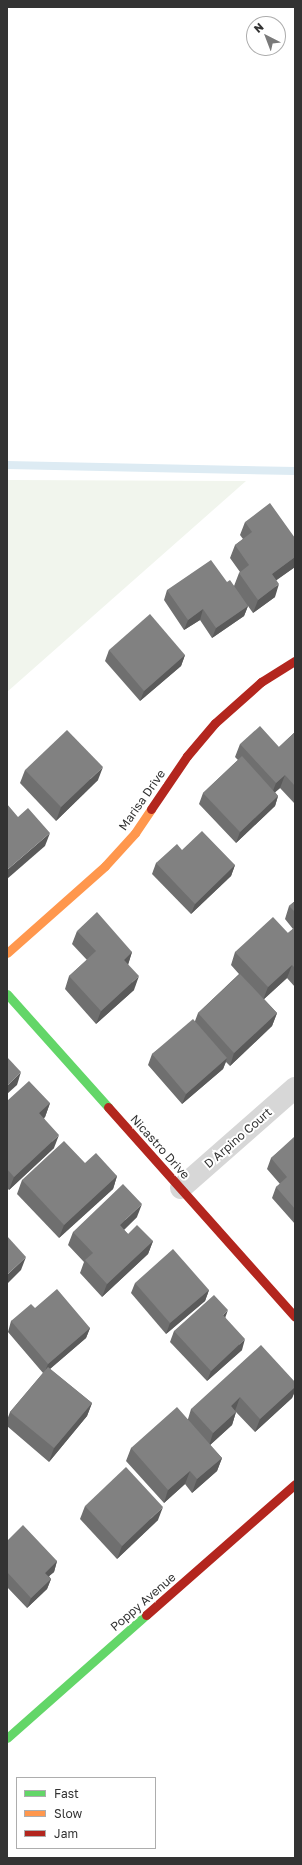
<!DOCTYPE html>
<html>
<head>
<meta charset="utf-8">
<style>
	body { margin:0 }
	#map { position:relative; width:302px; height:1865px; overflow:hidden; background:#fff; font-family:"Golos Text",sans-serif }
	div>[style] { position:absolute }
	.green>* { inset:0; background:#f1f5ed }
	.stream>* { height:8px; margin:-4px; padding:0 4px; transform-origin:4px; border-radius:4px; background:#ddebf3 }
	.street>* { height:22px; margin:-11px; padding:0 11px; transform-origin:11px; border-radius:11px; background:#d7d7d7 }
	.fast>* { height:9px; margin:-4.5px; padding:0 4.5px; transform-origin:4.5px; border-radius:4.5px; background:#63d668 }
	.slow>* { height:9px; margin:-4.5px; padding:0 4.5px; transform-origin:4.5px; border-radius:4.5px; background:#ff974d }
	.jam>* { height:9px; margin:-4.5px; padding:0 4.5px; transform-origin:4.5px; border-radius:4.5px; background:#b3261e }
	.wall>* { inset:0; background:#6f6f6f }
	.shaded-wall>* { inset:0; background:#5a5a5a }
	.building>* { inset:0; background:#818181 }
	span { translate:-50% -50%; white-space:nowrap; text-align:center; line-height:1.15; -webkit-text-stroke:4px #fff; paint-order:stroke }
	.street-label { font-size:12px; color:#333 }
	.frame { position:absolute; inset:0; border:8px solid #333; pointer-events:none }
	.legend { position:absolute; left:16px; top:1777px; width:140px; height:72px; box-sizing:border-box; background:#fff; border:1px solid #adadad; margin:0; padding:5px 7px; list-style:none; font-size:12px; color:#333 }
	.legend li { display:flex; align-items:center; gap:8px; height:20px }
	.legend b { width:20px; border:1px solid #adadad }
	.north { position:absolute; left:246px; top:16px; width:40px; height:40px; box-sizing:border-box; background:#fff; border:1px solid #adadad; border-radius:50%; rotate:318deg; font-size:11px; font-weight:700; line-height:16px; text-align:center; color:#333 }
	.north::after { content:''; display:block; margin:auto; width:14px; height:18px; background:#7a7a7a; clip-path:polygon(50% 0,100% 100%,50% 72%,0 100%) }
</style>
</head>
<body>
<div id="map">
	<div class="green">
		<div style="clip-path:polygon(7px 480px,246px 481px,7px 692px)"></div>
	</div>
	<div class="stream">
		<div style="left:7px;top:465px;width:288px;rotate:1.2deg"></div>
	</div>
	<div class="street">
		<div style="left:181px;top:1188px;width:152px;rotate:-41.3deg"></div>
	</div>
	<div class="fast">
		<div style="left:7px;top:994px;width:152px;rotate:48.2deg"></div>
		<div style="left:7px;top:1738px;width:186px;rotate:-41.5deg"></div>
	</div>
	<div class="slow">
		<div style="left:7px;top:953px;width:131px;rotate:-41.6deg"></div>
		<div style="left:105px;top:866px;width:45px;rotate:-47.7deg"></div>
		<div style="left:135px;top:833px;width:29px;rotate:-56deg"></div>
	</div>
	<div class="jam">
		<div style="left:151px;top:809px;width:64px;rotate:-55.8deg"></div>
		<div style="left:187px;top:756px;width:43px;rotate:-49.7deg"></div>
		<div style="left:215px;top:723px;width:62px;rotate:-41.7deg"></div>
		<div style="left:261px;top:682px;width:40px;rotate:-32deg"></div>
		<div style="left:108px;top:1107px;width:281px;rotate:48.3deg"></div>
		<div style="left:146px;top:1615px;width:198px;rotate:-41.3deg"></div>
	</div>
	<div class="wall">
		<div style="clip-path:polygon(245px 522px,295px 538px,295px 567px,276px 580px,275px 597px,253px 613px,248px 606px,244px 616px,212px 638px,200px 620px,184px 630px,164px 600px,167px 590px,227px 582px,234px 586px,239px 573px,240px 572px,230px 558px,235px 545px,243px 539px,240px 535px)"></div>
		<div style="clip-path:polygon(109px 650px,185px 655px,181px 666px,140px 701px,105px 661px)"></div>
		<div style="clip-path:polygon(295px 732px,295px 804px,280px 788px,275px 792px,278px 796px,275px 806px,236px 843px,199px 804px,203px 793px,238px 760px,235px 757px,240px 744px,279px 747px)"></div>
		<div style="clip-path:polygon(25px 770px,98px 780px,56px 821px,20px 783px)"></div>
		<div style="clip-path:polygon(182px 850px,235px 865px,231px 876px,191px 914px,152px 874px,156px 863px)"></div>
		<div style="clip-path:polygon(295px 901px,295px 987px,287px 978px,264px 999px,277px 1013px,272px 1026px,230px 1066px,226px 1062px,223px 1069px,182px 1104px,148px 1065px,152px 1054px,195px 1021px,198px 1013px,239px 974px,231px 965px,235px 952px,288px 933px,293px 929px,285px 919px,289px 906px)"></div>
		<div style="clip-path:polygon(77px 931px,132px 952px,128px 964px,134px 990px,96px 1024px,65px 989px,69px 976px,87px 960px,72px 944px)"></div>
		<div style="clip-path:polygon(7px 1101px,50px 1103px,45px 1117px,44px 1118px,54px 1148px,9px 1190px,7px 1188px)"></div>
		<div style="clip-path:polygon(295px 1138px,295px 1224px,272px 1198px,276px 1187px,280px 1184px,267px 1169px,271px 1158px)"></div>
		<div style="clip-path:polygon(85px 1163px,117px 1176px,113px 1189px,59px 1238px,17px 1194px,22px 1180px)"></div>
		<div style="clip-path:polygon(137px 1217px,124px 1230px,128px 1234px,153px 1241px,148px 1254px,102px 1297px,80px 1273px,84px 1262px,68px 1245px,73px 1232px)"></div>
		<div style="clip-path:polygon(135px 1283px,209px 1290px,205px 1301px,166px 1334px,131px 1293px)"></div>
		<div style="clip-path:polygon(35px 1308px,90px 1328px,86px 1338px,50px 1369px,92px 1403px,87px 1416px,49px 1462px,7px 1426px,7px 1420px,10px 1412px,43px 1373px,8px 1332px,11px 1321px)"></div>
		<div style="clip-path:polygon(225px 1317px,242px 1350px,207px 1381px,170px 1342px,174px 1331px)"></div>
		<div style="clip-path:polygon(295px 1382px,295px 1391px,292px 1398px,255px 1432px,235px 1411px,236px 1412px,232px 1425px,210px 1445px,222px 1458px,217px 1471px,192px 1493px,185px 1484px,164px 1503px,126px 1461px,131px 1448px,188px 1419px,191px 1409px)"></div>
		<div style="clip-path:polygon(85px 1506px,158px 1520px,117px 1559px,80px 1519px)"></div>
		<div style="clip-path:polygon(7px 1541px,57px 1561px,54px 1572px,49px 1576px,51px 1579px,47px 1589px,27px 1608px,7px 1587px)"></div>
	</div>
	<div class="shaded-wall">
		<div style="clip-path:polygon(295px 557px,295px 567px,267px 587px,272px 574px)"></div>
		<div style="clip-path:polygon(279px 584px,275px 597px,253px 613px,258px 600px)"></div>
		<div style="clip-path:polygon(248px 606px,244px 616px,212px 638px,216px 628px)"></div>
		<div style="clip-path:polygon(203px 609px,200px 620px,184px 630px,188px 620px)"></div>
		<div style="clip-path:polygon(185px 655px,181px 666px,140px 701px,144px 691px)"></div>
		<div style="clip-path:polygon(103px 767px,98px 780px,56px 821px,61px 807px)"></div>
		<div style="clip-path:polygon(285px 775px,280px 788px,271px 796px,276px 783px)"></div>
		<div style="clip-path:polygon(278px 796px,275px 806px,236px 843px,240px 832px)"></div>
		<div style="clip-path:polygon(50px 833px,45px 846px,7px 879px,7px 870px)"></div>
		<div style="clip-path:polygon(235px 865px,231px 876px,191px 914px,195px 904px)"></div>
		<div style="clip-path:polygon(132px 952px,128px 965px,124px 960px)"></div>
		<div style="clip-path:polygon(292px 965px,287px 978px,263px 1000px,268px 987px)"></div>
		<div style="clip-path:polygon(139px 976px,134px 990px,96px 1024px,101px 1011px)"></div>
		<div style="clip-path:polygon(277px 1013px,272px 1026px,230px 1066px,234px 1053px)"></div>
		<div style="clip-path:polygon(227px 1058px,223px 1069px,182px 1104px,186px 1094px)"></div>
		<div style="clip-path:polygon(21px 1072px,17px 1085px,7px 1094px,7px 1086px)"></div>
		<div style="clip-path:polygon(50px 1103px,45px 1117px,34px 1126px,39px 1113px)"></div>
		<div style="clip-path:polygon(59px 1135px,54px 1148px,9px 1190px,14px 1177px)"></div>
		<div style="clip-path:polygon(117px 1176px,113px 1189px,59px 1238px,64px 1225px)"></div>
		<div style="clip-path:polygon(142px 1204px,137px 1217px,115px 1238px,120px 1225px)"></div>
		<div style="clip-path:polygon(153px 1241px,148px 1254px,102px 1297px,107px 1284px)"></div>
		<div style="clip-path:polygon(26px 1257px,21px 1270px,7px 1284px,7px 1275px)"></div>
		<div style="clip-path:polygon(209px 1290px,205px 1301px,166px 1334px,170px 1323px)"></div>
		<div style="clip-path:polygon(228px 1310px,224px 1321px,223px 1315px)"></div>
		<div style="clip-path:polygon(90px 1328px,86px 1338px,44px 1374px,48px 1364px)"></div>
		<div style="clip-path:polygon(245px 1339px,242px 1350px,207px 1381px,211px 1371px)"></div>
		<div style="clip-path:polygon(295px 1387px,295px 1391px,292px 1398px,255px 1432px,260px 1419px)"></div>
		<div style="clip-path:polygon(240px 1397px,235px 1411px,231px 1406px)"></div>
		<div style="clip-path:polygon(92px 1403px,87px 1416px,49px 1462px,54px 1448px)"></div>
		<div style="clip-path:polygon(236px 1412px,232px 1425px,209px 1446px,213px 1433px)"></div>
		<div style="clip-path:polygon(222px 1458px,217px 1471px,192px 1493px,197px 1479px)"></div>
		<div style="clip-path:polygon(190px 1471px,185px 1484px,164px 1503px,168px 1490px)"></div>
		<div style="clip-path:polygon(163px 1507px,158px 1520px,117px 1559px,122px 1546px)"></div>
		<div style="clip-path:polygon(57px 1561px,54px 1572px,41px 1583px,45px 1573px)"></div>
		<div style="clip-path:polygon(51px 1579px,47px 1589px,27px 1608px,31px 1598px)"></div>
	</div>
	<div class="building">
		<div style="clip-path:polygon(270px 503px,295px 538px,295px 557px,272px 574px,279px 584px,258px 600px,239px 573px,249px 565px,235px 545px,252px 532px,245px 522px)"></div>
		<div style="clip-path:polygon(211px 560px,227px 582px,230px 580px,248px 606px,216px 628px,203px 609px,188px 620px,167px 590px)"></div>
		<div style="clip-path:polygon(150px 614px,185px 655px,144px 691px,109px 650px)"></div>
		<div style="clip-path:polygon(260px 726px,279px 747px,295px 732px,295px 786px,285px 775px,276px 783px,240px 744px)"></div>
		<div style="clip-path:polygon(67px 730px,103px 767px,61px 807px,25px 770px)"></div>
		<div style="clip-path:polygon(242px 756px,278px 796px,240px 832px,203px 793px)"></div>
		<div style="clip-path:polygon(7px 804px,18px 817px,28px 808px,50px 833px,7px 870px)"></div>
		<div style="clip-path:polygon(202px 831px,235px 865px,195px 904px,156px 863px,177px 844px,182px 850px)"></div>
		<div style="clip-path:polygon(295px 901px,295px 912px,289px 906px)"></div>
		<div style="clip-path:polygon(97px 912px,132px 952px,124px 960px,139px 976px,101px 1011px,69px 976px,96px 951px,77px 931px)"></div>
		<div style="clip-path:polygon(273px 917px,288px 933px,295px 927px,295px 968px,292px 965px,268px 987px,235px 952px)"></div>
		<div style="clip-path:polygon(240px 974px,277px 1013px,234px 1053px,198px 1013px)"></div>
		<div style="clip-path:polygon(193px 1019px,227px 1058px,186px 1094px,152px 1054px)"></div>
		<div style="clip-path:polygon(7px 1057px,21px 1072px,7px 1086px)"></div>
		<div style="clip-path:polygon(29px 1081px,50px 1103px,39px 1113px,59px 1135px,14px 1177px,7px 1169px,7px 1101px)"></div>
		<div style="clip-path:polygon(294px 1137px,295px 1138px,295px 1209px,276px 1187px,287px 1177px,271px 1158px)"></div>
		<div style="clip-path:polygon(64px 1141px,85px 1163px,96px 1153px,117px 1176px,64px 1225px,22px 1180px)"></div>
		<div style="clip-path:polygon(123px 1184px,142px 1204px,120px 1225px,128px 1234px,137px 1225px,153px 1241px,107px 1284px,85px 1260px,93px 1253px,73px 1232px)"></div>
		<div style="clip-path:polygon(7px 1236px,26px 1257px,7px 1275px)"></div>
		<div style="clip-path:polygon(173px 1249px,209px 1290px,170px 1323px,135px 1283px)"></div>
		<div style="clip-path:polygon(57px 1289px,90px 1328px,48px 1364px,11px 1321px,31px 1304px,35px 1308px)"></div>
		<div style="clip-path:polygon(214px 1295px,228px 1310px,223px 1315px,245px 1339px,211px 1371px,174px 1331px)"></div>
		<div style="clip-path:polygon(261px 1345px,295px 1382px,295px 1387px,260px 1419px,240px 1397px,231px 1406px,236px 1412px,213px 1433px,191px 1409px)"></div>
		<div style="clip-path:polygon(48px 1367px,92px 1403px,54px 1448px,10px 1412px)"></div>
		<div style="clip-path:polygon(177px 1407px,222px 1458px,197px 1479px,190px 1471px,168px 1490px,131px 1448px)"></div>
		<div style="clip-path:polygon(126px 1467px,163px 1507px,122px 1546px,85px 1506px)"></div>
		<div style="clip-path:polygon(23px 1525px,57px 1561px,45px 1573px,51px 1579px,31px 1598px,7px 1572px,7px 1541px)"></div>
	</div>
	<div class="street-label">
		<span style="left:142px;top:800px;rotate:-55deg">Marisa Drive</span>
		<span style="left:238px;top:1138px;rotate:-41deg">D Arpino Court</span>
		<span style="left:160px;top:1147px;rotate:48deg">Nicastro Drive</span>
		<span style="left:143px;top:1602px;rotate:-41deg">Poppy Avenue</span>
	</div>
	<div class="frame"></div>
	<ul class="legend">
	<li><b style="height:5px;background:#63d668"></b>Fast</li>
	<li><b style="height:5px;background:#ff974d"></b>Slow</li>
	<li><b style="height:5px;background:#b3261e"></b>Jam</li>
	</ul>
	<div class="north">N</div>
</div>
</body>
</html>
